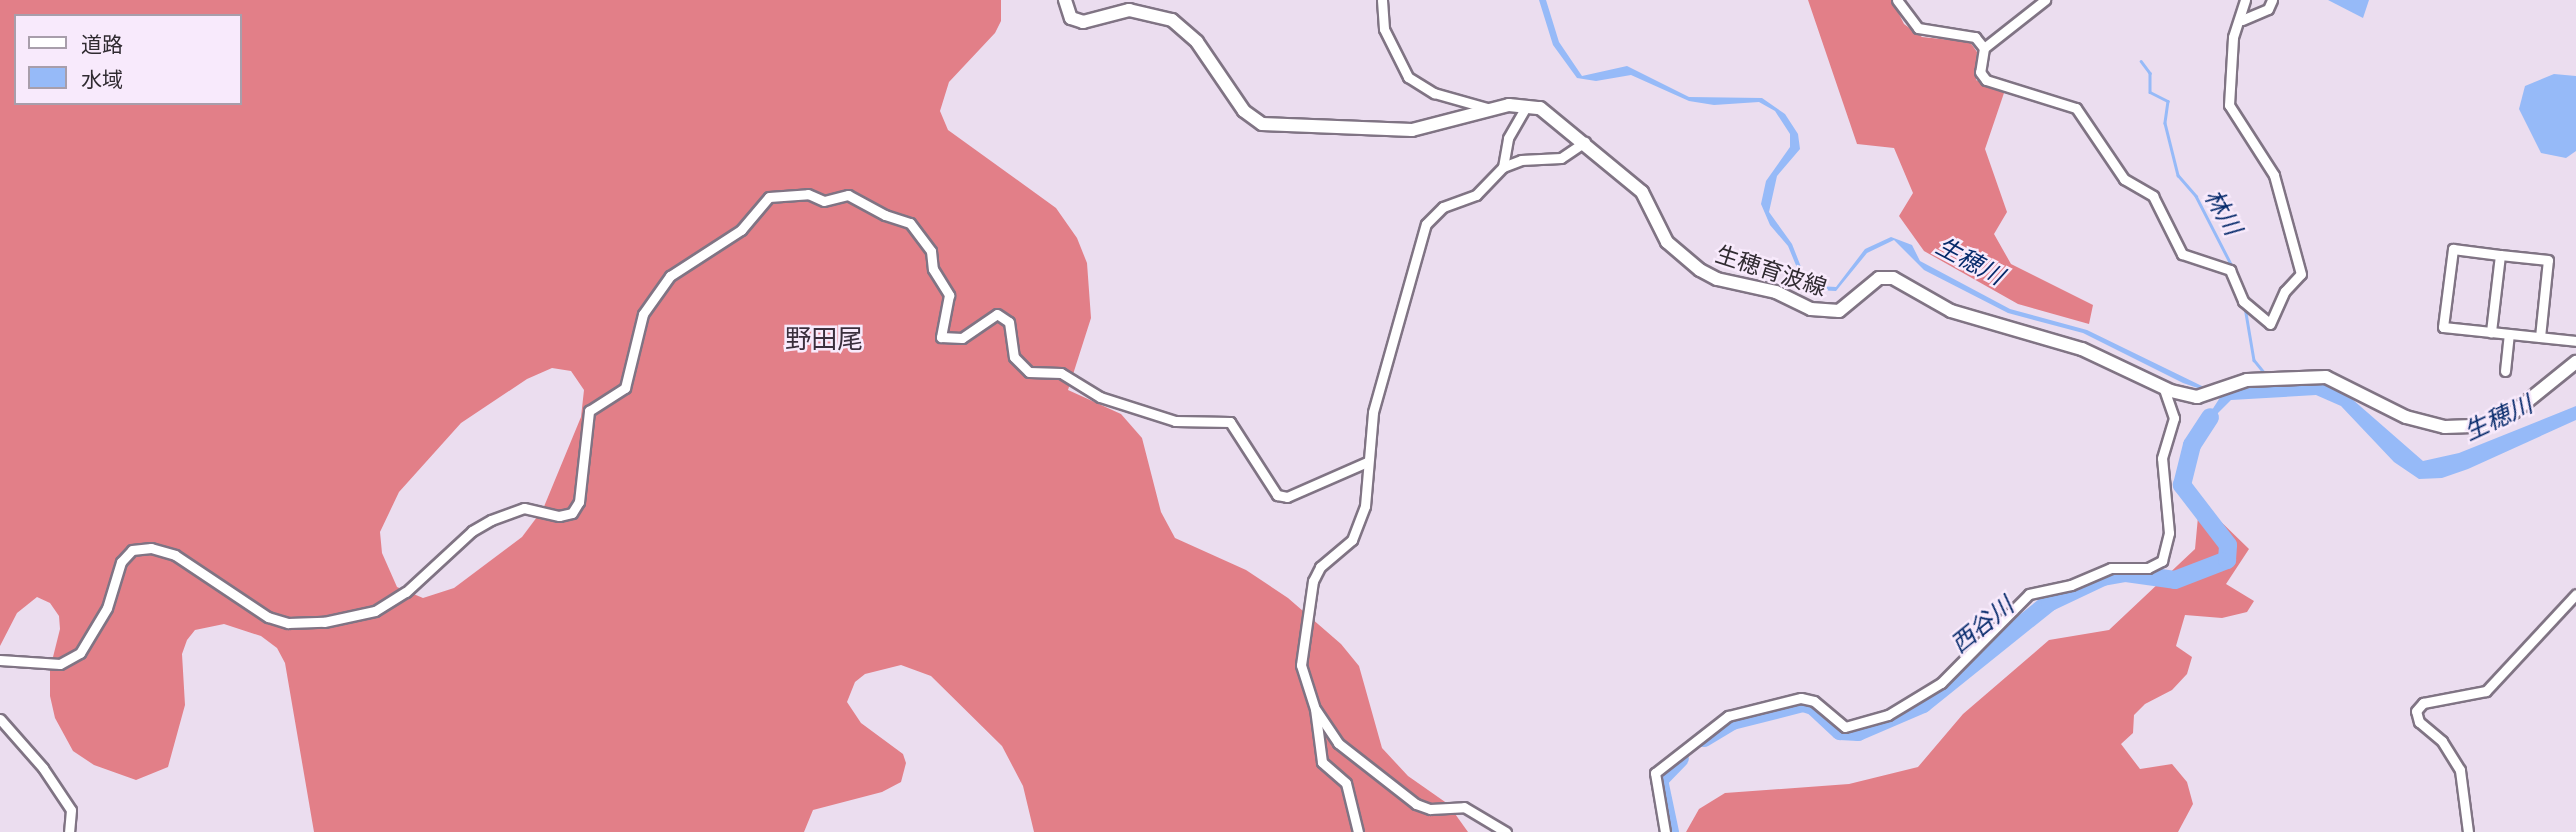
<!DOCTYPE html>
<html>
<head>
<meta charset="utf-8">
<style>
	body { margin:0 }
	#map { position:relative; width:2576px; height:832px; overflow:hidden; background:#ebddef; font-family:Cabin,"Noto Sans JP",sans-serif }
	div>[style] { position:absolute }
	.forest>* { inset:0; background:#e27f88 }
	.water>* { inset:0; background:#96baf8 }
	.stream>* { height:2.5px; margin:-1.25px; padding:0 1.25px; transform-origin:1.25px; border-radius:1.25px; background:#96baf8 }
	.river>* { height:18px; margin:-9px; padding:0 9px; transform-origin:9px; border-radius:9px; background:#96baf8 }
	.roads { filter:drop-shadow(2px 0 #807484) drop-shadow(-2px 0 #807484) drop-shadow(0 2px #807484) drop-shadow(0 -2px #807484) }
	.minor>* { height:9px; margin:-4.5px; padding:0 4.5px; transform-origin:4.5px; border-radius:4.5px; background:#fff }
	.secondary>* { height:12px; margin:-6px; padding:0 6px; transform-origin:6px; border-radius:6px; background:#fff }
	span { translate:-50% -50%; white-space:nowrap; text-align:center; line-height:1.15; -webkit-text-stroke:5px #f8eafc; paint-order:stroke }
	.street-label { font-size:23px; color:#302b31 }
	.water-label { font-size:24px; color:#062a6b; font-style:italic }
	.quarter-label { font-size:26px; color:#3a2f3d }
	.legend { position:absolute; left:14px; top:14px; width:228px; height:91px; box-sizing:border-box; background:#f8eafc; border:2px solid #a89eab; margin:0; padding:9px 12px; list-style:none; font-size:21px; color:#302b31 }
	.legend li { display:flex; align-items:center; gap:14px; height:35px }
	.legend b { width:35px; border:2px solid #a89eab }
</style>
</head>
<body>
<div id="map">
	<div class="forest">
		<div style="clip-path:polygon(evenodd,0 0,1001px 0,1001px 21px,995px 33px,949px 82px,940px 111px,948px 130px,1056px 208px,1077px 238px,1087px 263px,1091px 318px,1068px 390px,1121px 414px,1142px 438px,1161px 512px,1175px 538px,1246px 570px,1288px 598px,1341px 644px,1359px 666px,1382px 748px,1408px 776px,1448px 804px,1468px 832px,1034px 832px,1023px 786px,1002px 746px,931px 676px,901px 665px,865px 674px,855px 682px,847px 702px,861px 723px,903px 754px,906px 763px,901px 782px,882px 792px,813px 810px,804px 832px,314px 832px,285px 663px,277px 648px,261px 636px,224px 624px,195px 630px,187px 640px,182px 654px,185px 705px,168px 767px,136px 780px,94px 765px,73px 751px,55px 718px,50px 696px,50px 669px,60px 629px,59px 616px,50px 603px,37px 597px,17px 613px,0 646px,0 0,16px 16px,240px 16px,240px 103px,16px 103px,16px 16px,0 0,552px 368px,571px 371px,584px 390px,581px 417px,543px 509px,522px 537px,454px 588px,423px 598px,397px 587px,382px 553px,380px 532px,399px 492px,461px 423px,527px 379px,552px 368px)"></div>
		<div style="clip-path:polygon(1808px 0,1892px 0,1904px 24px,1922px 37px,1970px 42px,1977px 52px,1976px 80px,2004px 93px,1985px 149px,2007px 212px,1994px 234px,2011px 264px,2093px 305px,2089px 324px,2018px 304px,1924px 251px,1899px 216px,1913px 193px,1894px 148px,1857px 144px)"></div>
		<div style="clip-path:polygon(2214px 515px,2249px 549px,2226px 584px,2254px 601px,2247px 612px,2222px 618px,2185px 615px,2176px 646px,2192px 657px,2187px 674px,2172px 690px,2145px 704px,2134px 715px,2133px 733px,2121px 744px,2140px 769px,2172px 764px,2187px 782px,2193px 804px,2178px 832px,1686px 832px,1699px 809px,1725px 793px,1849px 784px,1918px 767px,1963px 714px,2049px 640px,2109px 630px,2195px 549px,2198px 517px)"></div>
	</div>
	<div class="water">
		<div style="clip-path:polygon(1539px 0,1546px 0,1559px 42px,1582px 76px,1627px 66px,1689px 97px,1762px 98px,1785px 114px,1798px 134px,1800px 149px,1777px 176px,1769px 212px,1792px 244px,1803px 272px,1818px 286px,1836px 287px,1865px 249px,1891px 237px,1912px 245px,1920px 261px,2010px 309px,2087px 330px,2204px 387px,2227px 392px,2283px 382px,2327px 383px,2344px 392px,2423px 461px,2459px 453px,2576px 406px,2576px 420px,2468px 469px,2442px 478px,2419px 479px,2394px 462px,2341px 406px,2316px 395px,2231px 400px,2196px 435px,2221px 396px,2183px 383px,2083px 333px,2008px 313px,1924px 270px,1894px 240px,1867px 253px,1836px 291px,1816px 290px,1800px 275px,1788px 246px,1770px 225px,1761px 204px,1766px 181px,1790px 147px,1790px 134px,1775px 111px,1759px 102px,1714px 105px,1689px 101px,1631px 75px,1596px 81px,1577px 78px,1553px 45px)"></div>
		<div style="clip-path:polygon(2328px 0,2369px 0,2363px 18px)"></div>
		<div style="clip-path:polygon(2554px 74px,2576px 76px,2576px 151px,2566px 158px,2541px 153px,2519px 109px,2525px 86px)"></div>
	</div>
	<div class="stream">
		<div style="left:2141px;top:61px;width:15px;rotate:53deg"></div>
		<div style="left:2150px;top:73px;width:19px;rotate:90deg"></div>
		<div style="left:2150px;top:92px;width:20px;rotate:27deg"></div>
		<div style="left:2168px;top:101px;width:22px;rotate:98deg"></div>
		<div style="left:2165px;top:123px;width:54px;rotate:76deg"></div>
		<div style="left:2178px;top:175px;width:28px;rotate:49deg"></div>
		<div style="left:2196px;top:196px;width:81px;rotate:62.8deg"></div>
		<div style="left:2245px;top:307px;width:54px;rotate:80.4deg"></div>
		<div style="left:2254px;top:360px;width:19px;rotate:51deg"></div>
	</div>
	<div class="river">
		<div style="left:1704px;top:738px;width:33px;rotate:-31deg"></div>
		<div style="left:1732px;top:721px;width:73px;rotate:-14.2deg"></div>
		<div style="left:1803px;top:703px;width:10px;rotate:17deg"></div>
		<div style="left:1813px;top:706px;width:37px;rotate:43deg"></div>
		<div style="left:1840px;top:731px;width:18px;rotate:3deg"></div>
		<div style="left:1858px;top:732px;width:71px;rotate:-23.3deg"></div>
		<div style="left:1923px;top:704px;width:163px;rotate:-38.8deg"></div>
		<div style="left:2050px;top:602px;width:59px;rotate:-25.3deg"></div>
		<div style="left:2103px;top:577px;width:23px;rotate:-10deg"></div>
		<div style="left:2126px;top:573px;width:49px;rotate:8.1deg"></div>
		<div style="left:2175px;top:580px;width:56px;rotate:-21deg"></div>
		<div style="left:2227px;top:560px;width:15px;rotate:-86deg"></div>
		<div style="left:2228px;top:545px;width:76px;rotate:-127.5deg"></div>
		<div style="left:2182px;top:485px;width:41px;rotate:-76deg"></div>
		<div style="left:2192px;top:445px;width:33px;rotate:-57deg"></div>
		<div style="left:1670px;top:832px;width:53px;rotate:-101.9deg"></div>
		<div style="left:1659px;top:780px;width:30px;rotate:-46deg"></div>
	</div>
	<div class="roads">
		<div class="minor">
			<div style="left:1382px;top:0;width:29px;rotate:86deg"></div>
			<div style="left:1384px;top:29px;width:54px;rotate:63.4deg"></div>
			<div style="left:1408px;top:77px;width:31px;rotate:32deg"></div>
			<div style="left:1434px;top:93px;width:59px;rotate:15.7deg"></div>
			<div style="left:1897px;top:0;width:35px;rotate:53deg"></div>
			<div style="left:1918px;top:28px;width:58px;rotate:9deg"></div>
			<div style="left:1975px;top:37px;width:14px;rotate:51deg"></div>
			<div style="left:1984px;top:48px;width:24px;rotate:99deg"></div>
			<div style="left:1980px;top:72px;width:10px;rotate:53deg"></div>
			<div style="left:1986px;top:80px;width:94px;rotate:17.3deg"></div>
			<div style="left:2076px;top:108px;width:86px;rotate:55.9deg"></div>
			<div style="left:2124px;top:179px;width:34px;rotate:30deg"></div>
			<div style="left:2153px;top:196px;width:65px;rotate:63.4deg"></div>
			<div style="left:2182px;top:254px;width:51px;rotate:18.4deg"></div>
			<div style="left:2230px;top:270px;width:34px;rotate:67deg"></div>
			<div style="left:2243px;top:301px;width:35px;rotate:40deg"></div>
			<div style="left:2270px;top:324px;width:36px;rotate:-66deg"></div>
			<div style="left:2285px;top:291px;width:23px;rotate:-47deg"></div>
			<div style="left:2301px;top:274px;width:103px;rotate:-105.3deg"></div>
			<div style="left:2274px;top:175px;width:83px;rotate:-122.7deg"></div>
			<div style="left:2229px;top:105px;width:68px;rotate:-86.6deg"></div>
			<div style="left:2233px;top:37px;width:39px;rotate:-72deg"></div>
			<div style="left:2242px;top:20px;width:28px;rotate:-23deg"></div>
			<div style="left:2268px;top:9px;width:10px;rotate:-66deg"></div>
			<div style="left:1984px;top:48px;width:78px;rotate:-38.2deg"></div>
			<div style="left:1503px;top:167px;width:19px;rotate:-21deg"></div>
			<div style="left:1521px;top:160px;width:40px;rotate:-2.9deg"></div>
			<div style="left:1561px;top:158px;width:29px;rotate:-34deg"></div>
			<div style="left:2491px;top:332px;width:48px;rotate:-174.1deg"></div>
			<div style="left:2443px;top:327px;width:79px;rotate:-82.7deg"></div>
			<div style="left:2453px;top:249px;width:47px;rotate:7.3deg"></div>
			<div style="left:2540px;top:337px;width:77px;rotate:-84.1deg"></div>
			<div style="left:2548px;top:260px;width:48px;rotate:-174.1deg"></div>
			<div style="left:2500px;top:255px;width:78px;rotate:96.7deg"></div>
			<div style="left:2491px;top:332px;width:85px;rotate:6deg"></div>
			<div style="left:2505px;top:371px;width:37px;rotate:-84deg"></div>
			<div style="left:0;top:660px;width:60px;rotate:3.8deg"></div>
			<div style="left:60px;top:664px;width:23px;rotate:-29deg"></div>
			<div style="left:80px;top:653px;width:52px;rotate:-59deg"></div>
			<div style="left:107px;top:608px;width:48px;rotate:-73.1deg"></div>
			<div style="left:121px;top:562px;width:16px;rotate:-47deg"></div>
			<div style="left:132px;top:550px;width:19px;rotate:-6deg"></div>
			<div style="left:151px;top:548px;width:25px;rotate:16deg"></div>
			<div style="left:175px;top:555px;width:112px;rotate:33.7deg"></div>
			<div style="left:268px;top:617px;width:21px;rotate:17deg"></div>
			<div style="left:288px;top:623px;width:36px;rotate:-2deg"></div>
			<div style="left:324px;top:622px;width:52px;rotate:-12.2deg"></div>
			<div style="left:375px;top:611px;width:36px;rotate:-32deg"></div>
			<div style="left:406px;top:592px;width:90px;rotate:-42.7deg"></div>
			<div style="left:472px;top:531px;width:22px;rotate:-30deg"></div>
			<div style="left:491px;top:520px;width:35px;rotate:-20deg"></div>
			<div style="left:524px;top:508px;width:36px;rotate:13deg"></div>
			<div style="left:559px;top:516px;width:13px;rotate:-13deg"></div>
			<div style="left:572px;top:513px;width:13px;rotate:-58deg"></div>
			<div style="left:579px;top:502px;width:92px;rotate:-83.7deg"></div>
			<div style="left:589px;top:411px;width:43px;rotate:-32.6deg"></div>
			<div style="left:625px;top:388px;width:76px;rotate:-76.3deg"></div>
			<div style="left:643px;top:314px;width:47px;rotate:-54.6deg"></div>
			<div style="left:670px;top:276px;width:85px;rotate:-32.9deg"></div>
			<div style="left:741px;top:230px;width:43px;rotate:-49.7deg"></div>
			<div style="left:769px;top:197px;width:39px;rotate:-4deg"></div>
			<div style="left:808px;top:194px;width:17px;rotate:24deg"></div>
			<div style="left:824px;top:201px;width:25px;rotate:-14deg"></div>
			<div style="left:848px;top:195px;width:42px;rotate:28.4deg"></div>
			<div style="left:885px;top:215px;width:26px;rotate:18deg"></div>
			<div style="left:910px;top:223px;width:35px;rotate:53deg"></div>
			<div style="left:931px;top:251px;width:18px;rotate:84deg"></div>
			<div style="left:933px;top:269px;width:31px;rotate:58deg"></div>
			<div style="left:949px;top:295px;width:43px;rotate:100.8deg"></div>
			<div style="left:941px;top:337px;width:21px;rotate:3deg"></div>
			<div style="left:962px;top:338px;width:42px;rotate:-34.4deg"></div>
			<div style="left:997px;top:314px;width:14px;rotate:34deg"></div>
			<div style="left:1009px;top:322px;width:35px;rotate:82deg"></div>
			<div style="left:1014px;top:357px;width:21px;rotate:45deg"></div>
			<div style="left:1029px;top:372px;width:32px;rotate:2deg"></div>
			<div style="left:1061px;top:373px;width:46px;rotate:31.6deg"></div>
			<div style="left:1100px;top:397px;width:79px;rotate:17.7deg"></div>
			<div style="left:1175px;top:421px;width:55px;rotate:1deg"></div>
			<div style="left:1230px;top:422px;width:87px;rotate:57.2deg"></div>
			<div style="left:1277px;top:495px;width:10px;rotate:11deg"></div>
			<div style="left:1287px;top:497px;width:87px;rotate:-23.6deg"></div>
			<div style="left:1316px;top:710px;width:40px;rotate:56deg"></div>
			<div style="left:1338px;top:743px;width:99px;rotate:38deg"></div>
			<div style="left:1416px;top:804px;width:15px;rotate:20deg"></div>
			<div style="left:1430px;top:809px;width:34px;rotate:-3deg"></div>
			<div style="left:1464px;top:807px;width:49px;rotate:30.8deg"></div>
			<div style="left:0;top:719px;width:65px;rotate:48.7deg"></div>
			<div style="left:43px;top:768px;width:50px;rotate:56.3deg"></div>
			<div style="left:71px;top:810px;width:22px;rotate:95deg"></div>
			<div style="left:1358px;top:832px;width:50px;rotate:-103.8deg"></div>
			<div style="left:1346px;top:783px;width:32px;rotate:-139deg"></div>
			<div style="left:1322px;top:762px;width:53px;rotate:-97.5deg"></div>
			<div style="left:1315px;top:709px;width:46px;rotate:-107.7deg"></div>
			<div style="left:1301px;top:665px;width:85px;rotate:-81.9deg"></div>
			<div style="left:1313px;top:581px;width:16px;rotate:-63deg"></div>
			<div style="left:1320px;top:567px;width:42px;rotate:-40.2deg"></div>
			<div style="left:1352px;top:540px;width:36px;rotate:-69deg"></div>
			<div style="left:1365px;top:506px;width:94px;rotate:-85.1deg"></div>
			<div style="left:1373px;top:412px;width:195px;rotate:-74.3deg"></div>
			<div style="left:1426px;top:224px;width:24px;rotate:-45deg"></div>
			<div style="left:1443px;top:207px;width:35px;rotate:-20deg"></div>
			<div style="left:1476px;top:195px;width:39px;rotate:-46deg"></div>
			<div style="left:1503px;top:167px;width:29px;rotate:-80deg"></div>
			<div style="left:1508px;top:138px;width:38px;rotate:-60deg"></div>
			<div style="left:1665px;top:832px;width:60px;rotate:-99.6deg"></div>
			<div style="left:1655px;top:773px;width:93px;rotate:-38deg"></div>
			<div style="left:1728px;top:716px;width:75px;rotate:-13.9deg"></div>
			<div style="left:1801px;top:698px;width:13px;rotate:13deg"></div>
			<div style="left:1814px;top:701px;width:40px;rotate:40deg"></div>
			<div style="left:1845px;top:727px;width:45px;rotate:-15.6deg"></div>
			<div style="left:1888px;top:715px;width:62px;rotate:-31.1deg"></div>
			<div style="left:1941px;top:683px;width:125px;rotate:-45.3deg"></div>
			<div style="left:2029px;top:594px;width:43px;rotate:-12.1deg"></div>
			<div style="left:2071px;top:585px;width:43px;rotate:-23deg"></div>
			<div style="left:2111px;top:568px;width:37px"></div>
			<div style="left:2148px;top:568px;width:16px;rotate:-27deg"></div>
			<div style="left:2162px;top:561px;width:29px;rotate:-76deg"></div>
			<div style="left:2169px;top:533px;width:75px;rotate:-95.3deg"></div>
			<div style="left:2162px;top:458px;width:42px;rotate:-73.3deg"></div>
			<div style="left:2174px;top:418px;width:31px;rotate:-109deg"></div>
			<div style="left:2468px;top:832px;width:63px;rotate:-97.4deg"></div>
			<div style="left:2460px;top:770px;width:34px;rotate:-122deg"></div>
			<div style="left:2442px;top:741px;width:30px;rotate:-140deg"></div>
			<div style="left:2419px;top:722px;width:11px;rotate:-105deg"></div>
			<div style="left:2416px;top:711px;width:11px;rotate:-49deg"></div>
			<div style="left:2423px;top:703px;width:64px;rotate:-10.8deg"></div>
			<div style="left:2486px;top:691px;width:132px;rotate:-47.1deg"></div>
		</div>
		<div class="secondary">
			<div style="left:1065px;top:0;width:19px;rotate:72deg"></div>
			<div style="left:1071px;top:18px;width:13px;rotate:18deg"></div>
			<div style="left:1083px;top:22px;width:48px;rotate:-14.6deg"></div>
			<div style="left:1129px;top:10px;width:44px;rotate:13.1deg"></div>
			<div style="left:1172px;top:20px;width:33px;rotate:41deg"></div>
			<div style="left:1197px;top:42px;width:83px;rotate:55.7deg"></div>
			<div style="left:1244px;top:111px;width:22px;rotate:36deg"></div>
			<div style="left:1262px;top:124px;width:150px;rotate:2.3deg"></div>
			<div style="left:1412px;top:130px;width:100px;rotate:-14.5deg"></div>
			<div style="left:1509px;top:105px;width:31px;rotate:6deg"></div>
			<div style="left:1540px;top:108px;width:132px;rotate:39.5deg"></div>
			<div style="left:1642px;top:192px;width:56px;rotate:63.4deg"></div>
			<div style="left:1667px;top:242px;width:43px;rotate:40.3deg"></div>
			<div style="left:1700px;top:270px;width:19px;rotate:28deg"></div>
			<div style="left:1717px;top:279px;width:60px;rotate:12.4deg"></div>
			<div style="left:1776px;top:292px;width:39px;rotate:26deg"></div>
			<div style="left:1811px;top:309px;width:28px;rotate:4deg"></div>
			<div style="left:1839px;top:311px;width:52px;rotate:-39.5deg"></div>
			<div style="left:1879px;top:278px;width:14px"></div>
			<div style="left:1893px;top:278px;width:67px;rotate:29.6deg"></div>
			<div style="left:1951px;top:311px;width:136px;rotate:16.2deg"></div>
			<div style="left:2082px;top:349px;width:98px;rotate:25.3deg"></div>
			<div style="left:2171px;top:391px;width:27px;rotate:13deg"></div>
			<div style="left:2197px;top:397px;width:53px;rotate:-18.8deg"></div>
			<div style="left:2247px;top:380px;width:79px;rotate:-2.2deg"></div>
			<div style="left:2326px;top:377px;width:89px;rotate:26.6deg"></div>
			<div style="left:2406px;top:417px;width:40px;rotate:14.4deg"></div>
			<div style="left:2445px;top:427px;width:34px;rotate:-2deg"></div>
			<div style="left:2479px;top:426px;width:38px;rotate:-22deg"></div>
			<div style="left:2514px;top:412px;width:80px;rotate:-38.9deg"></div>
		</div>
	</div>
	<div class="street-label">
		<span style="left:1771px;top:271px;rotate:18deg">生穂育波線</span>
	</div>
	<div class="water-label">
		<span style="left:2223px;top:212px;rotate:60deg">林川</span>
		<span style="left:1970px;top:261px;rotate:28deg">生穂川</span>
		<span style="left:2498px;top:418px;rotate:-25deg">生穂川</span>
		<span style="left:1982px;top:625px;rotate:-39deg">西谷川</span>
	</div>
	<div class="quarter-label">
		<span style="left:824px;top:340px">野田尾</span>
	</div>
	<ul class="legend">
	<li><b style="height:9px;background:#fff"></b>道路</li>
	<li><b style="height:19px;background:#96baf8"></b>水域</li>
	</ul>
</div>
</body>
</html>
